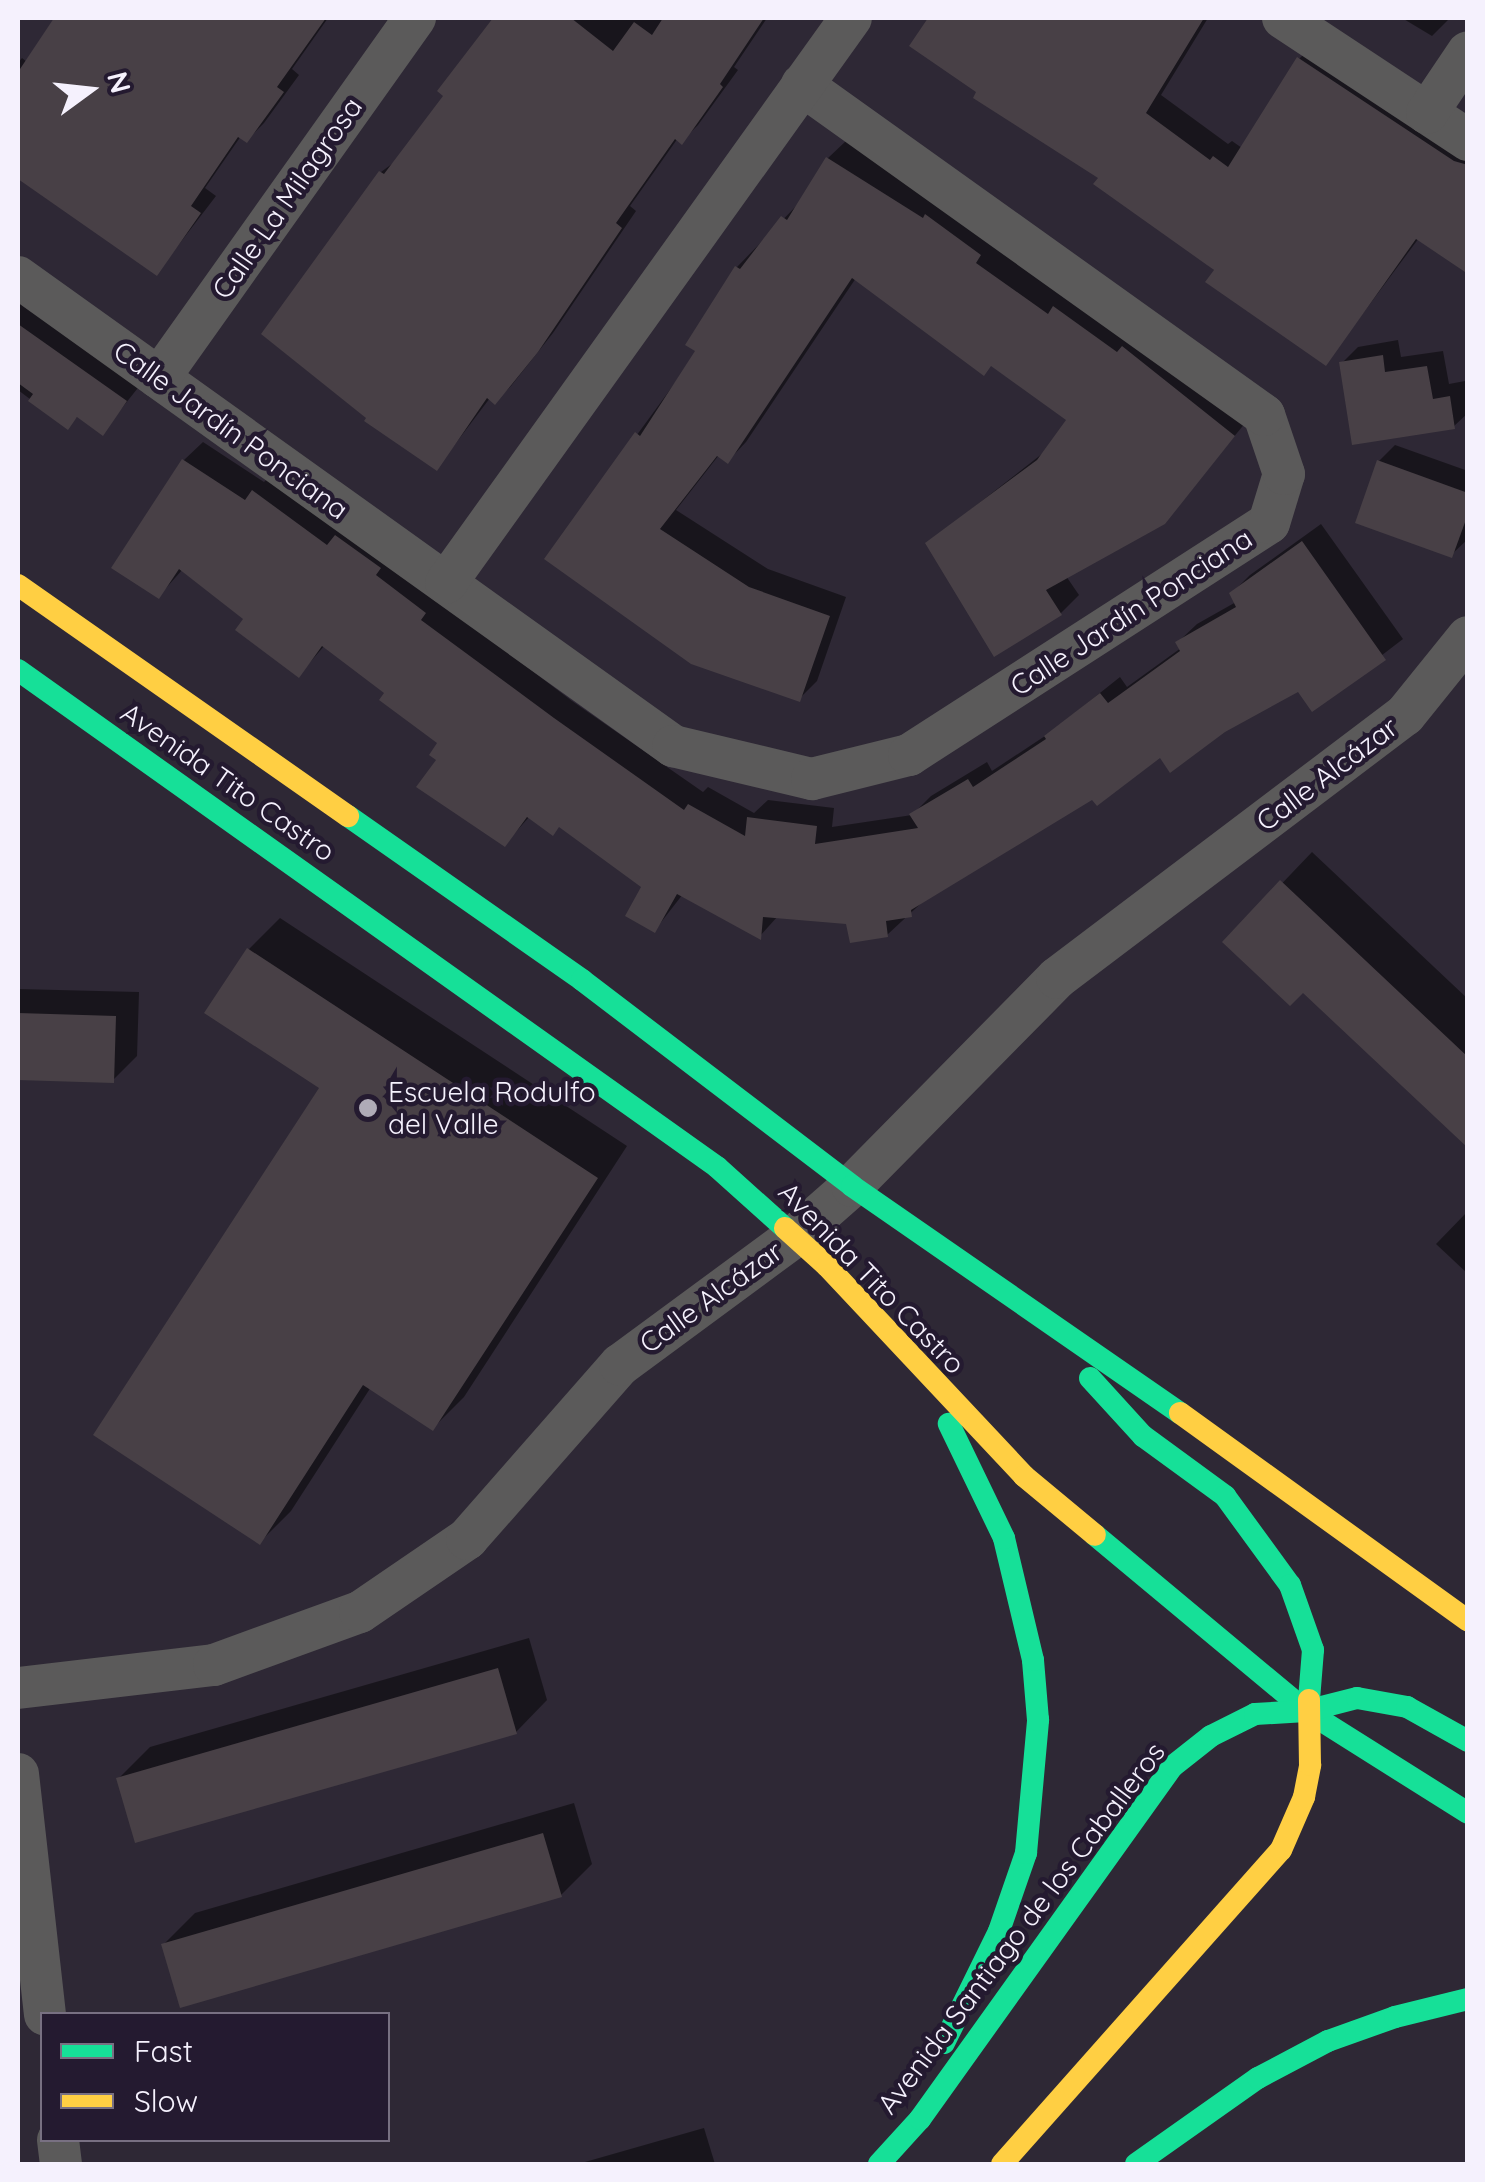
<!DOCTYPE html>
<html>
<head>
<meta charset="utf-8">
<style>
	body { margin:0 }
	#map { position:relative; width:1485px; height:2182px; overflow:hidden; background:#2e2835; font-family:Quicksand,sans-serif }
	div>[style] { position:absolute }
	.shadow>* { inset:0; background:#0007 }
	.building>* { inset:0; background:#484046 }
	.street>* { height:42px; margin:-21px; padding:0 21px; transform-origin:21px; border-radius:21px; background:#5b5a5a }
	.fast>* { height:22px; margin:-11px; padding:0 11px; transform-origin:11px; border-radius:11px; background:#16e098 }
	.slow>* { height:22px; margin:-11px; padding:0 11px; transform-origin:11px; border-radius:11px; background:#ffcf43 }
	.dots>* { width:28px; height:28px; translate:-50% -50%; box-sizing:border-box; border:5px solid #241a30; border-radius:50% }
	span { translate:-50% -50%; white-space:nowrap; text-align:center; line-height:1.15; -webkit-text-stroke:9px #241a30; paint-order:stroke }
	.street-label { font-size:28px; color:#f5f1fd }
	.poi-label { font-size:28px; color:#f5f1fd }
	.left { translate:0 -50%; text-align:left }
	.frame { position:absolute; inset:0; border:20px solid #f5f1fd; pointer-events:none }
	.legend { position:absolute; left:40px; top:2012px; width:350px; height:130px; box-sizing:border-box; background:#241a30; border:2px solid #787082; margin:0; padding:12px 18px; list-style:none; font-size:30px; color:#f5f1fd }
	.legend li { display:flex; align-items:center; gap:20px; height:50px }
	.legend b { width:50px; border:2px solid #787082 }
	.north { position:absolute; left:40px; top:40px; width:100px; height:100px; -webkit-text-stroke:8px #241a30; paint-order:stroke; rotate:75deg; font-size:28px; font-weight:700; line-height:40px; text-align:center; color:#f5f1fd }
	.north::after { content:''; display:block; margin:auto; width:35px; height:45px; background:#f5f1fd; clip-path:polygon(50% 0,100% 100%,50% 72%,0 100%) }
</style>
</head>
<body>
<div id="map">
	<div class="shadow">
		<div style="clip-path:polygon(57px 18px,328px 18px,292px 69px,299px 75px,264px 123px,247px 140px,241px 136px,205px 188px,216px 196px,157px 273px,18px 175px,18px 63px,22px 58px,27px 62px)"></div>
		<div style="clip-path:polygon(497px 18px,767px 18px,734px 67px,738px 70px,698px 125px,682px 141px,678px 138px,630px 206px,636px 211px,553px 333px,511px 386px,495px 402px,490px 398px,437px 468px,265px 333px,381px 172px,400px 158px,446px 96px,441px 91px)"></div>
		<div style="clip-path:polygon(931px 18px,1208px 18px,1161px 95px,1228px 144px,1232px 141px,1242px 148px,1299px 59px,1316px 42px,1468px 142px,1468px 272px,1419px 238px,1326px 363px,1102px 177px,912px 46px)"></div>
		<div style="clip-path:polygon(1402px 18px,1450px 18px,1432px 36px)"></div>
		<div style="clip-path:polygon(847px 140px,1251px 416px,1163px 523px,1066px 576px,1079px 595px,1061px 613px,994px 653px,928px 543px,1047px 450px,1070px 419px,992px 364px,856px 278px,746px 442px,728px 461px,719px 455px,676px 510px,768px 569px,846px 597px,817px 681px,799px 699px,547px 558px,699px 350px,689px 344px,737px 267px,802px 200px,828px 158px)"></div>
		<div style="clip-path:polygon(18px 295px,141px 384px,103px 432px,79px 415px,67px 427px,18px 390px)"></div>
		<div style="clip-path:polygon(1398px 340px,1401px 357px,1443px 351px,1449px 384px,1465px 381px,1468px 413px,1453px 427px,1342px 363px,1358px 347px)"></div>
		<div style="clip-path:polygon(203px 442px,264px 482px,272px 474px,572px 701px,703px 792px,708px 787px,754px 813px,768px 800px,834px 808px,832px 827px,912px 815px,931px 796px,987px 762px,992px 771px,1051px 732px,1120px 677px,1127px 687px,1181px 648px,1178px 642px,1197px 624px,1236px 602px,1232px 593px,1250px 575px,1321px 524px,1403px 639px,1313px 708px,1299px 689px,1161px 755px,930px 895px,887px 935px,849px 921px,778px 916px,760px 936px,683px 894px,655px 930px,644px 886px,560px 825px,530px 816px,505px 844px,440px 759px,440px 743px,388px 692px,325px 645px,299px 675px,247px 618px,183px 569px,159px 596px,115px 567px,184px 460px)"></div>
		<div style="clip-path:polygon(1395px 445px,1468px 471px,1468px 539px,1451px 555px,1379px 461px)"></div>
		<div style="clip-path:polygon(1312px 852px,1468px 999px,1468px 1144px,1303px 989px,1226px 942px)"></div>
		<div style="clip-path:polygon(280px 918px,627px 1146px,464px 1397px,433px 1428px,371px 1387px,291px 1511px,260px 1542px,322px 1088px,249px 949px)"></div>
		<div style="clip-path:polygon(18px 989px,139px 992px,137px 1056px,113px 1080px,18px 1077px)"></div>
		<div style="clip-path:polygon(1468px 1211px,1468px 1274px,1436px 1244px)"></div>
		<div style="clip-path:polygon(529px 1638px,547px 1700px,516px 1732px,119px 1778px,150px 1747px)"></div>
		<div style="clip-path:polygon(574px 1803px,592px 1864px,561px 1895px,164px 1944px,195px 1913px)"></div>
		<div style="clip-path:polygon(704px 2128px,715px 2164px,578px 2164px)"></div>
	</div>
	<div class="building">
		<div style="clip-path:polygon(54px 18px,326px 18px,277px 87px,284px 92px,247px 143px,238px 137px,191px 206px,201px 213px,157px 276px,18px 179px,18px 72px)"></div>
		<div style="clip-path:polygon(493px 18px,571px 18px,613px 51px,634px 22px,652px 35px,663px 18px,764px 18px,720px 84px,723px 87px,682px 145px,675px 139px,616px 223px,622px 228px,538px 352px,495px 405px,487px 398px,437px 471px,364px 421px,366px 418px,261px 334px,379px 171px,384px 174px,443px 96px,437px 91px)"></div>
		<div style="clip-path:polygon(928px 18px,1204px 18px,1146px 113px,1210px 160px,1213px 156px,1228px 167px,1297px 57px,1454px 161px,1468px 165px,1468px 274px,1416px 239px,1326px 366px,1205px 282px,1214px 270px,1093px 184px,1098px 178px,973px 98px,976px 92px,909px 46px)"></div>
		<div style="clip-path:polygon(826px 157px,923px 218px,925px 214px,981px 255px,976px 263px,1048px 314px,1053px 306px,1117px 352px,1122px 346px,1235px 436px,1165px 524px,1046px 590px,1062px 615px,994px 657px,925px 543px,1037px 460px,1066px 420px,991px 366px,984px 376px,852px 278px,728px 464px,717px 456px,660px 529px,749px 587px,830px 616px,800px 702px,691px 664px,544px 559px,635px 432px,640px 436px,695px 351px,685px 345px,735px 266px,740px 269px,781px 216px,787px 220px)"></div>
		<div style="clip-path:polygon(18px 324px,127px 401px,103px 436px,77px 417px,68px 430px,28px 401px,33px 394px,18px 383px)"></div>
		<div style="clip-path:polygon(1383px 355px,1385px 372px,1427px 366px,1433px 399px,1450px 396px,1455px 429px,1352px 445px,1339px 362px)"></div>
		<div style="clip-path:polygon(182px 459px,245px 500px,252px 490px,327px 545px,335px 535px,381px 568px,376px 575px,426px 613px,421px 620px,554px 718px,684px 810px,688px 804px,745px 836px,747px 817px,817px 826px,815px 844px,918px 828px,909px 814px,968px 779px,973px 787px,1046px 739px,1044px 736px,1100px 693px,1108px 703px,1180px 651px,1175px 642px,1236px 607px,1229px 593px,1302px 541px,1386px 660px,1312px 712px,1298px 692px,1225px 732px,1170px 773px,1160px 758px,1097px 806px,1092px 800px,911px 910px,912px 917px,886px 921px,888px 937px,850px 943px,846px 924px,763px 917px,761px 940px,677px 894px,655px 933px,625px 916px,641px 887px,559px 827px,553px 836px,527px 817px,505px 847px,416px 787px,436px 760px,429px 755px,437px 743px,379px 700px,384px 693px,322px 646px,299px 678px,235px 630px,243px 619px,179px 569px,159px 599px,111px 568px)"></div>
		<div style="clip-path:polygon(1377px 460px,1468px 493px,1468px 514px,1452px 558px,1355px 523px)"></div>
		<div style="clip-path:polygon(1280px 880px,1468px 1057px,1468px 1148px,1303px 993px,1290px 1006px,1222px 942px)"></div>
		<div style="clip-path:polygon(247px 948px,598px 1178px,433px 1431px,363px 1385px,260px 1545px,93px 1435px,319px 1088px,204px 1013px)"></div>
		<div style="clip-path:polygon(18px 1013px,116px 1016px,114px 1083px,18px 1080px)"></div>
		<div style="clip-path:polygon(498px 1668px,517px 1734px,135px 1843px,116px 1778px)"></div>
		<div style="clip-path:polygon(543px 1833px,562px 1897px,180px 2008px,161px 1944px)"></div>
	</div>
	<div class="street">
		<div style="left:1283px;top:18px;width:222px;rotate:33.4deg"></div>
		<div style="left:1427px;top:113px;width:73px;rotate:-56.1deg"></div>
		<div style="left:18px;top:277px;width:806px;rotate:35.6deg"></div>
		<div style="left:673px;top:746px;width:143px;rotate:13.4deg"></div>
		<div style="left:812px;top:779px;width:100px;rotate:-13.9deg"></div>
		<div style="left:909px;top:755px;width:428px;rotate:-32.8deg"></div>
		<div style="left:1269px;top:523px;width:51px;rotate:-73deg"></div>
		<div style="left:1284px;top:474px;width:62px;rotate:-108.7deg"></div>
		<div style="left:1264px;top:415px;width:568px;rotate:-144.46deg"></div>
		<div style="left:159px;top:378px;width:442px;rotate:-54.6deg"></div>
		<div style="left:446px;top:583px;width:695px;rotate:-54.37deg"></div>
		<div style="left:18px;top:1688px;width:197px;rotate:-6.7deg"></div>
		<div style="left:214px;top:1665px;width:155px;rotate:-20deg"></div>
		<div style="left:360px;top:1612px;width:130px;rotate:-34.3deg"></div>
		<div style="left:467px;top:1539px;width:232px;rotate:-48.7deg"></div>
		<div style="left:620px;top:1365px;width:217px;rotate:-36.4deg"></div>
		<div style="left:795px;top:1236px;width:76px;rotate:-41.3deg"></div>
		<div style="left:852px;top:1186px;width:292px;rotate:-45.4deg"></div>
		<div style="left:1057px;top:978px;width:436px;rotate:-37.1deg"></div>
		<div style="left:1405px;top:715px;width:100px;rotate:-51.1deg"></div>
		<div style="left:18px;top:1774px;width:242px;rotate:83.6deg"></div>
		<div style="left:58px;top:2140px;width:24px;rotate:83deg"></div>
	</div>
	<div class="fast">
		<div style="left:18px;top:670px;width:858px;rotate:35.41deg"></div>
		<div style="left:717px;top:1167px;width:91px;rotate:41.9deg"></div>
		<div style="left:348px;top:816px;width:286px;rotate:35deg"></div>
		<div style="left:582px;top:980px;width:340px;rotate:37.3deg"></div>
		<div style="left:852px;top:1186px;width:399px;rotate:34.7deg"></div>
		<div style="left:1090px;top:1378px;width:79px;rotate:47.6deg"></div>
		<div style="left:1143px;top:1436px;width:102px;rotate:36.2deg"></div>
		<div style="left:1225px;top:1496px;width:110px;rotate:53.9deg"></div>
		<div style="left:1290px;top:1585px;width:69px;rotate:70.5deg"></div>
		<div style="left:1313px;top:1650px;width:50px;rotate:94.6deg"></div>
		<div style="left:1095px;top:1535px;width:275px;rotate:39.8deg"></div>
		<div style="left:1306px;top:1711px;width:191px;rotate:32.2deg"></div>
		<div style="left:944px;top:2043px;width:125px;rotate:-63.8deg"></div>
		<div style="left:999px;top:1931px;width:83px;rotate:-70.9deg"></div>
		<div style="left:1026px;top:1853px;width:134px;rotate:-84.8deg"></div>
		<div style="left:1038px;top:1720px;width:60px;rotate:-94.8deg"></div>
		<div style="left:1033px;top:1660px;width:125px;rotate:-103.4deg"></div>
		<div style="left:1004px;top:1538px;width:127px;rotate:-115.8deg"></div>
		<div style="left:879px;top:2164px;width:61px;rotate:-47.7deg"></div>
		<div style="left:920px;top:2119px;width:434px;rotate:-54.4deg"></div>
		<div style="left:1173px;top:1766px;width:48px;rotate:-38.3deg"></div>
		<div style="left:1211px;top:1736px;width:49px;rotate:-26.6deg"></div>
		<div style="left:1255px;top:1714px;width:51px;rotate:-3.4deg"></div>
		<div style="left:1306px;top:1711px;width:53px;rotate:-14.3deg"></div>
		<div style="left:1357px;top:1698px;width:51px;rotate:10.2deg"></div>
		<div style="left:1407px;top:1707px;width:70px;rotate:29.1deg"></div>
		<div style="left:1136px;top:2164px;width:149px;rotate:-35.2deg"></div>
		<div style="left:1258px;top:2078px;width:79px;rotate:-27.9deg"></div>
		<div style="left:1328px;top:2041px;width:71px;rotate:-19.7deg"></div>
		<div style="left:1395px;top:2017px;width:75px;rotate:-13.9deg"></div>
	</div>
	<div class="slow">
		<div style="left:18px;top:585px;width:403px;rotate:35deg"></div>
		<div style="left:785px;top:1228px;width:57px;rotate:42.1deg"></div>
		<div style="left:827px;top:1266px;width:288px;rotate:46.8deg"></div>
		<div style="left:1024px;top:1476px;width:92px;rotate:39.7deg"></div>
		<div style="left:1180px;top:1413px;width:355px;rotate:35.8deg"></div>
		<div style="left:1002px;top:2164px;width:420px;rotate:-48.4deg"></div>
		<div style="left:1281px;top:1850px;width:58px;rotate:-66.5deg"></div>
		<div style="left:1304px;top:1797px;width:33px;rotate:-79deg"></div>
		<div style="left:1310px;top:1765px;width:65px;rotate:-90.9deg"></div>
	</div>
	<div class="dots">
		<div style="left:368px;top:1108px;background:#afabb7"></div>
	</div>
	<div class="street-label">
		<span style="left:287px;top:198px;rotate:-55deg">Calle La Milagrosa</span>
		<span style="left:231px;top:430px;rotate:36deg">Calle Jardín Ponciana</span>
		<span style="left:1131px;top:612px;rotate:-33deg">Calle Jardín Ponciana</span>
		<span style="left:1327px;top:774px;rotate:-37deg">Calle Alcázar</span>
		<span style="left:228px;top:782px;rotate:35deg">Avenida Tito Castro</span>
		<span style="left:872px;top:1278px;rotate:46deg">Avenida Tito Castro</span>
		<span style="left:711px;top:1297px;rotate:-36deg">Calle Alcázar</span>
		<span style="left:1021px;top:1928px;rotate:-53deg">Avenida Santiago de los Caballeros</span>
	</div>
	<div class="poi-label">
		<span class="left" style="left:388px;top:1108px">Escuela Rodulfo<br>del Valle</span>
	</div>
	<div class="frame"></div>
	<ul class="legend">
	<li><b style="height:12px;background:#16e098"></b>Fast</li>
	<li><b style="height:12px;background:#ffcf43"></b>Slow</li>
	</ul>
	<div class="north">N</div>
</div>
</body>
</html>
